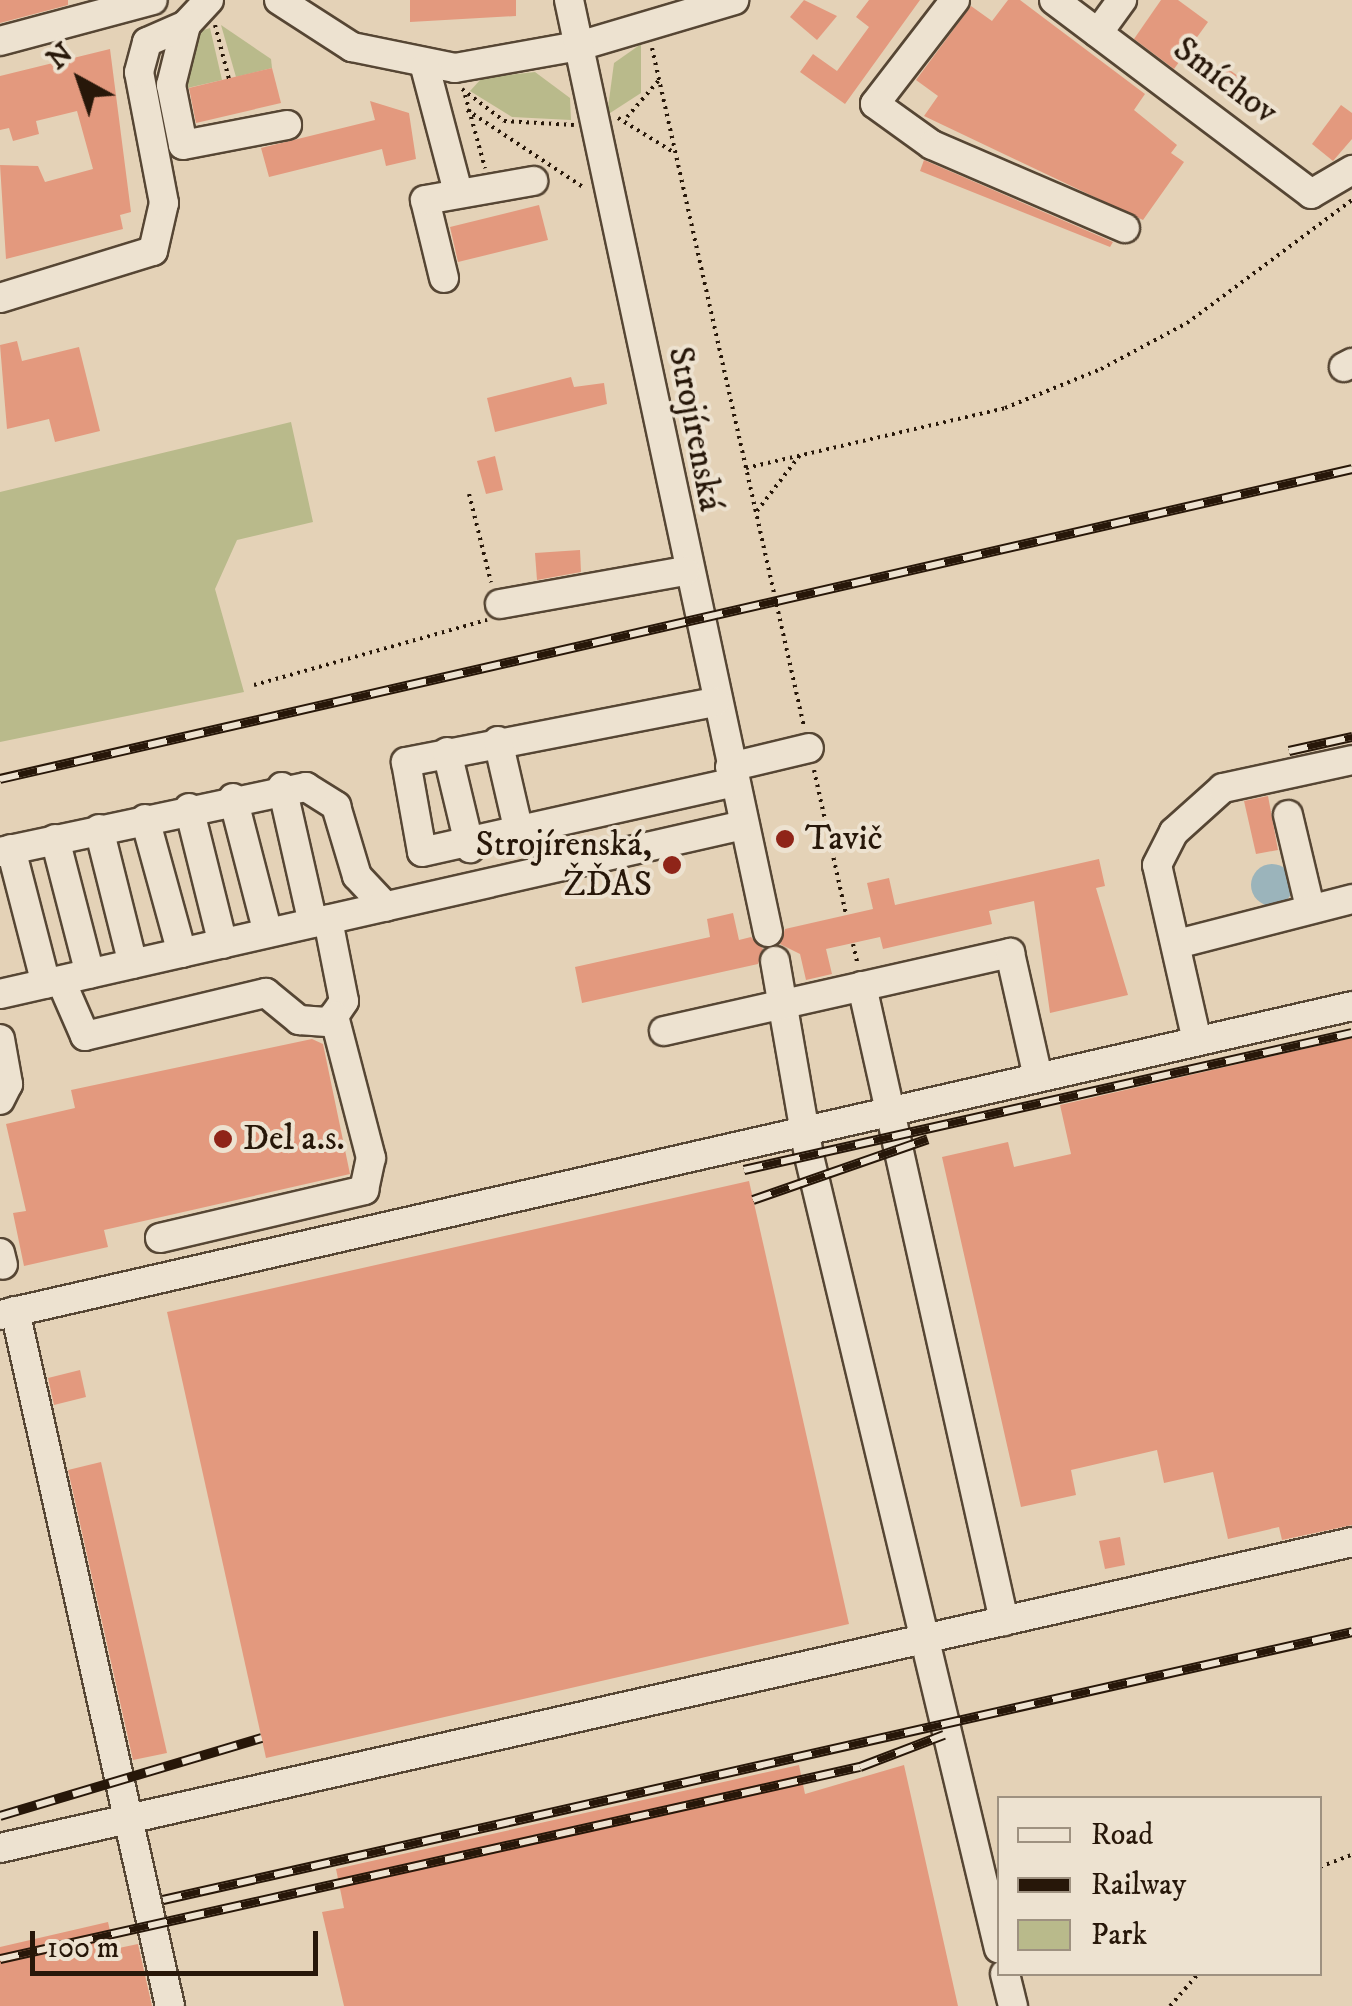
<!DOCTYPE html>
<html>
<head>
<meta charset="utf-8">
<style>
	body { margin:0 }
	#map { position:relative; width:1352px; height:2006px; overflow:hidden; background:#e4d2b7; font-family:"IM FELL DW Pica",serif }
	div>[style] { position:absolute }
	.green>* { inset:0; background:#b9ba8b }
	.water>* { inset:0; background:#9bb4bb }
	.round { border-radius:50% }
	.building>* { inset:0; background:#e3997e }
	.path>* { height:4px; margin-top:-2px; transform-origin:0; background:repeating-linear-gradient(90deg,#271709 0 2.5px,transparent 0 7.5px) }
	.roads { filter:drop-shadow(2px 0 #564634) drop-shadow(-2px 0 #564634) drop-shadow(0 2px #564634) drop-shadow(0 -2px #564634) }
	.minor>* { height:28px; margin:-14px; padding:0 14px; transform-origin:14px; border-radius:14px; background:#ede2d0 }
	.rail>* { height:10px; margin-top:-5px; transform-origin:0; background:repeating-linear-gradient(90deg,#ede2d0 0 19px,#271709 0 38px); box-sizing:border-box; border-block:2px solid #271709 }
	.dots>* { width:28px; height:28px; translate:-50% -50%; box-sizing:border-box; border:5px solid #ede2d0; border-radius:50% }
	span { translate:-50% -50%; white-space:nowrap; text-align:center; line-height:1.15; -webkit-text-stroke:8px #ede2d0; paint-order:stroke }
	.street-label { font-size:35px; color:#271709 }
	.poi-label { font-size:35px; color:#271709 }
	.left { translate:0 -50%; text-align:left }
	.right { translate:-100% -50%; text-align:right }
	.legend { position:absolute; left:997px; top:1796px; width:325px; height:180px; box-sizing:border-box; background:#ede2d0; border:2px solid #9e9180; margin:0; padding:12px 18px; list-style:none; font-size:30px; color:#271709 }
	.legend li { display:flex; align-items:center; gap:20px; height:50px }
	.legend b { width:50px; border:2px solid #9e9180 }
	.north { position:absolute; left:30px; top:30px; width:100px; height:100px; -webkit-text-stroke:8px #ede2d0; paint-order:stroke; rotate:320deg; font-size:28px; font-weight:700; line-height:40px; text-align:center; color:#271709 }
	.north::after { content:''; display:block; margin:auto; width:35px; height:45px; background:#271709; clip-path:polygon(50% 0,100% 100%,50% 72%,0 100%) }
	.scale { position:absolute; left:30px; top:1931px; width:288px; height:45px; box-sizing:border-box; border:5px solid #271709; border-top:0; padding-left:12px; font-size:30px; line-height:35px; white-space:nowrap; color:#271709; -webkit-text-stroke:8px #ede2d0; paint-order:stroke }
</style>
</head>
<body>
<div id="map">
	<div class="green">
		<div style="clip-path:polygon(221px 25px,271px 59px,272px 68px,236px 77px)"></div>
		<div style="clip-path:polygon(210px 28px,222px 80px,183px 89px,194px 33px)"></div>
		<div style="clip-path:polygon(641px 44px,641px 93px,607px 115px,614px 63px)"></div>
		<div style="clip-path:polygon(535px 72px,570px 98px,571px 120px,512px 117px,470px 91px,482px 78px)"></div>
		<div style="clip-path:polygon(291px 422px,313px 522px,237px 540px,215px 589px,244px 692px,0 742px,0 492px)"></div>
	</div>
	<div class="water">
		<div class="round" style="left:1251px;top:864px;width:42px;height:42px"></div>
	</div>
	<div class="building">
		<div style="clip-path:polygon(0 0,68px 0,68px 5px,0 23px)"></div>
		<div style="clip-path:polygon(410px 0,516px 0,516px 16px,410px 22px)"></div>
		<div style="clip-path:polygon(804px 0,837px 16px,817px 40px,790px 17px)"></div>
		<div style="clip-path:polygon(869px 0,920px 0,845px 104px,800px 72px,813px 54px,837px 71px,869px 27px,856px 17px)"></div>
		<div style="clip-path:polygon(1008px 0,1020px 0,1145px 94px,1134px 110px,1177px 145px,1171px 153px,1184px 162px,1143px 220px,924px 116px,938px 96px,916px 80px,971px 6px,992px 21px)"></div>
		<div style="clip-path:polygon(1161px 0,1178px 0,1208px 22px,1174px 69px,1134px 39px)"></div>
		<div style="clip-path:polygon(110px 49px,131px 212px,120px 215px,123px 229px,6px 259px,0 165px,38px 166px,45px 182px,93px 169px,77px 111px,36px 121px,39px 134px,13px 141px,9px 128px,0 130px,0 76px)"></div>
		<div style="clip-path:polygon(1224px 66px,1248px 83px,1234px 102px,1210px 85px)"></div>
		<div style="clip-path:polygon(272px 68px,281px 103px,196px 123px,189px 88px)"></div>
		<div style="clip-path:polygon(370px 101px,409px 113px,416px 159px,386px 166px,382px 149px,269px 177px,261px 148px,375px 120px)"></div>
		<div style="clip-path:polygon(1341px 105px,1352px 113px,1352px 139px,1333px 161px,1312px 144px)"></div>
		<div style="clip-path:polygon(924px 160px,1113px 242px,1110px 247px,920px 171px)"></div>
		<div style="clip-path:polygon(539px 205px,548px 240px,458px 262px,450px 227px)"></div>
		<div style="clip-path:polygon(17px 341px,22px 361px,79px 347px,100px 431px,55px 442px,49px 419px,7px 429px,0 345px)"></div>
		<div style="clip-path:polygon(571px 377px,574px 387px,604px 383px,607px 404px,495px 432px,487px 398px)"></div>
		<div style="clip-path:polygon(495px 456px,503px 490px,486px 494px,477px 461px)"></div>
		<div style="clip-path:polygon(580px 550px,581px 572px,537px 580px,535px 553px)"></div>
		<div style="clip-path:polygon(1268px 796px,1278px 850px,1256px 854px,1244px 801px)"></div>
		<div style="clip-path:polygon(1099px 859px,1105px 886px,1096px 888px,1128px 995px,1050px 1013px,1034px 901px,989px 911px,992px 924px,883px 949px,880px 937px,826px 949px,832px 974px,806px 980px,800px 954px,780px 944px,785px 929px,873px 909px,867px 883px,889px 878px,895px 905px)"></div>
		<div style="clip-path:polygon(733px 913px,739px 940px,751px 937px,763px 949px,758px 964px,582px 1003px,575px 967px,710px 937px,707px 919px)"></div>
		<div style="clip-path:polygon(1352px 1038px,1352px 1525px,1282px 1540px,1279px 1527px,1228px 1539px,1213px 1472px,1164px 1483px,1157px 1450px,1071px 1470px,1076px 1495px,1021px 1507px,942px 1157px,1008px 1142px,1014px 1167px,1071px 1154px,1060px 1105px)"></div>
		<div style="clip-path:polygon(312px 1039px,323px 1044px,350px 1174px,104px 1230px,108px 1247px,24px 1266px,13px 1213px,26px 1211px,6px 1124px,75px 1108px,71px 1090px)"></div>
		<div style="clip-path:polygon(749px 1181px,849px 1624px,266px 1758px,167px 1312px)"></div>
		<div style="clip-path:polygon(80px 1370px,86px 1397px,54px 1405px,48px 1378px)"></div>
		<div style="clip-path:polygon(101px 1462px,167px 1753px,133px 1760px,68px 1470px)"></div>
		<div style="clip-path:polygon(1120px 1537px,1125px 1565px,1105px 1569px,1099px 1541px)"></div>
		<div style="clip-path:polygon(799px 1765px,805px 1794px,904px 1765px,958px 2006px,344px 2006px,322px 1912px,344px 1908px,336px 1869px)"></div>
		<div style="clip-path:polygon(108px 1922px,114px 1949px,138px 1944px,152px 2006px,0 2006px,0 1947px)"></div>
	</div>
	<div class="path">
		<div style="left:215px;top:25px;width:56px;rotate:75.5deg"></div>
		<div style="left:652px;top:48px;width:696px;rotate:77.38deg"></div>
		<div style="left:462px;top:89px;width:53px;rotate:37.3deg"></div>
		<div style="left:504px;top:121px;width:70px;rotate:3.3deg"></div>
		<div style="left:465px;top:95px;width:76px;rotate:74.7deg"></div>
		<div style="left:467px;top:110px;width:139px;rotate:33.6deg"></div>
		<div style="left:627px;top:117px;width:49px;rotate:-49.1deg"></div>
		<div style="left:618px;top:118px;width:67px;rotate:31.6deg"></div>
		<div style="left:746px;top:468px;width:266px;rotate:-13deg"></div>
		<div style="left:1005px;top:408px;width:104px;rotate:-22.1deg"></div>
		<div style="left:1101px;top:369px;width:98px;rotate:-28.1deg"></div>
		<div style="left:1187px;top:323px;width:206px;rotate:-36.7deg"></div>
		<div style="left:469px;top:494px;width:91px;rotate:76deg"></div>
		<div style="left:757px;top:511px;width:71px;rotate:-52.5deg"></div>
		<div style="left:254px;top:685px;width:242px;rotate:-15.6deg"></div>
		<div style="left:814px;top:770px;width:148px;rotate:77.5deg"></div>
		<div style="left:853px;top:944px;width:18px;rotate:77deg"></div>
		<div style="left:1320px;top:1867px;width:34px;rotate:-21deg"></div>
		<div style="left:1170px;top:2006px;width:43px;rotate:-48.8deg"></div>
	</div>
	<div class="roads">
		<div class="minor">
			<div style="left:209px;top:0;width:34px;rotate:133deg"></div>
			<div style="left:186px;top:25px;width:62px;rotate:104deg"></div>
			<div style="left:171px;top:85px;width:61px;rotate:78.7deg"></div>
			<div style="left:183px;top:145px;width:106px;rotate:-10.9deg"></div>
			<div style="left:279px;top:0;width:87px;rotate:32.8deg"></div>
			<div style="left:352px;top:47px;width:105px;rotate:11.5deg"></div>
			<div style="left:455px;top:68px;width:126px;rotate:-10.1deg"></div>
			<div style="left:579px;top:46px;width:162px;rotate:-16.5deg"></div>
			<div style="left:569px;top:0;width:953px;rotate:77.95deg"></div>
			<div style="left:955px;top:0;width:131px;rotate:127.6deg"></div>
			<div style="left:875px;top:104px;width:70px;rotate:35.7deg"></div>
			<div style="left:932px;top:145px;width:210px;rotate:23.3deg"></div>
			<div style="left:1054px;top:0;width:322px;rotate:37deg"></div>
			<div style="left:1311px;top:194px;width:48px;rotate:-30.3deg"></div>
			<div style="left:1098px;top:33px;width:41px;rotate:-54deg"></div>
			<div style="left:0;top:41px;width:158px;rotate:-15deg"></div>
			<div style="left:425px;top:67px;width:129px;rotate:75.2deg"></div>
			<div style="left:444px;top:278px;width:80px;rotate:-103.7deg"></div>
			<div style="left:425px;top:200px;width:110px;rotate:-10deg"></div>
			<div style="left:0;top:298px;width:160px;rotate:-17.1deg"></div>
			<div style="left:153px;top:251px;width:49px;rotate:-77.1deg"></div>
			<div style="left:164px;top:203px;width:133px;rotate:-100.8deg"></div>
			<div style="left:139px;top:72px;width:31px;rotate:-75deg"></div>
			<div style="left:147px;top:42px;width:43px;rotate:-23.6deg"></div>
			<div style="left:1344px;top:367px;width:9px;rotate:-27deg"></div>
			<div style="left:500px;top:604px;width:188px;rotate:-10.1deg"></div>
			<div style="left:715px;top:702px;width:315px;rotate:169deg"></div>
			<div style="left:406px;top:762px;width:91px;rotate:79.9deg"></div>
			<div style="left:422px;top:852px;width:320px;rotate:-12.6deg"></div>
			<div style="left:498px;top:741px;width:98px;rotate:77deg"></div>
			<div style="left:447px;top:752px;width:99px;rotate:76.5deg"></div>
			<div style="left:730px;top:767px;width:81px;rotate:-13.5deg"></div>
			<div style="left:282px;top:787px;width:139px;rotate:77.2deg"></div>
			<div style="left:233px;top:798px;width:139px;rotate:75.5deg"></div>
			<div style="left:189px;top:808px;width:140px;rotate:76deg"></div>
			<div style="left:1288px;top:815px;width:95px;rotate:76.6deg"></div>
			<div style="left:145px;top:819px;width:139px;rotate:74.6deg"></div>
			<div style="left:99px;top:829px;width:139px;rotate:75.9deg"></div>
			<div style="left:55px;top:839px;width:139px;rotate:75.5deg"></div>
			<div style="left:11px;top:849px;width:139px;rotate:75.5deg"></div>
			<div style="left:0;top:852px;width:313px;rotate:-12deg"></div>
			<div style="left:306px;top:787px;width:36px;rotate:32deg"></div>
			<div style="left:336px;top:806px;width:73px;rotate:73.3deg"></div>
			<div style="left:357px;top:876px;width:42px;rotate:46.9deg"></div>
			<div style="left:1177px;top:944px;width:181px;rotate:-14.4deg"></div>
			<div style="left:775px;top:961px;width:198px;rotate:80.1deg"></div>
			<div style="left:809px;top:1156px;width:815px;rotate:76.53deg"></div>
			<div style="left:61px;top:981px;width:60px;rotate:66.4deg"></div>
			<div style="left:85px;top:1036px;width:186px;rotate:-13.4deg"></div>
			<div style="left:266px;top:993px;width:43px;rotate:39.3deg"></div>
			<div style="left:299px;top:1020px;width:31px;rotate:4deg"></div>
			<div style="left:330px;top:1022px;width:25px;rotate:-56deg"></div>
			<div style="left:344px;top:1001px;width:83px;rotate:-101.2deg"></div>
			<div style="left:862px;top:986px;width:651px;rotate:77.39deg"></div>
			<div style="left:0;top:994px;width:763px;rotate:-12.8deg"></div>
			<div style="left:664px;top:1031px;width:355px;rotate:-12.7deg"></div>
			<div style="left:1010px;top:953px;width:127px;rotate:77.3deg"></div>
			<div style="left:0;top:1039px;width:46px;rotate:79.9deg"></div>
			<div style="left:8px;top:1084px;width:18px;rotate:117deg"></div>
			<div style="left:1197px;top:1041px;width:180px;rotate:-102.8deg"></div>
			<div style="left:1157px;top:865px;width:37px;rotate:-63deg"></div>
			<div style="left:1174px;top:832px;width:66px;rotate:-41.9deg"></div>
			<div style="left:1223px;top:788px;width:132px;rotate:-12.2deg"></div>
			<div style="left:160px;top:1238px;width:210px;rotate:-13.2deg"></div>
			<div style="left:364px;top:1190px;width:33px;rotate:-78deg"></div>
			<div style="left:371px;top:1158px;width:147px;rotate:-104.6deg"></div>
			<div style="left:0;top:1253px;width:12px;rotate:76deg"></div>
			<div style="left:15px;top:1311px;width:712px;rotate:77.43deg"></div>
			<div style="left:0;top:1315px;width:1387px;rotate:-12.87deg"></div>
			<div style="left:0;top:1848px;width:1386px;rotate:-12.75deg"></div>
			<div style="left:1005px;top:1974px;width:33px;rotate:76deg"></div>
		</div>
	</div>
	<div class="rail">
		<div style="left:1289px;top:751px;width:65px;rotate:-12.5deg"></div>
		<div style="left:0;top:779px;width:1387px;rotate:-12.91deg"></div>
		<div style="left:744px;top:1170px;width:623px;rotate:-12.7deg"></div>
		<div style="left:753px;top:1200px;width:185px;rotate:-19.2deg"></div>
		<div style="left:0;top:1816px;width:273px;rotate:-16.6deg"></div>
		<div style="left:163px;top:1900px;width:1219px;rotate:-12.7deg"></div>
		<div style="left:0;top:1959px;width:881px;rotate:-12.59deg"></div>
		<div style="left:860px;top:1767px;width:90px;rotate:-20.9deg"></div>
	</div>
	<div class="dots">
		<div style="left:785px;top:839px;background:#8f2418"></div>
		<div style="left:672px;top:865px;background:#8f2418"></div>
		<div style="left:223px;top:1139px;background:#8f2418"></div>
	</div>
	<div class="street-label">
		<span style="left:1225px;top:81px;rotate:37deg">Smíchov</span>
		<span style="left:695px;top:429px;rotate:79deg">Strojírenská</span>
	</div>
	<div class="poi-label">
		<span class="left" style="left:805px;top:839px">Tavič</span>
		<span class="right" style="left:652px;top:865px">Strojírenská,<br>ŽĎAS</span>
		<span class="left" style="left:243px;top:1139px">Del a.s.</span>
	</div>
	<ul class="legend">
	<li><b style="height:12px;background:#ede2d0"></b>Road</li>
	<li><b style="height:12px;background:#271709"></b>Railway</li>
	<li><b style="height:28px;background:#b9ba8b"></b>Park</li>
	</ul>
	<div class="north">N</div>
	<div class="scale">100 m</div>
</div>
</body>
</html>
